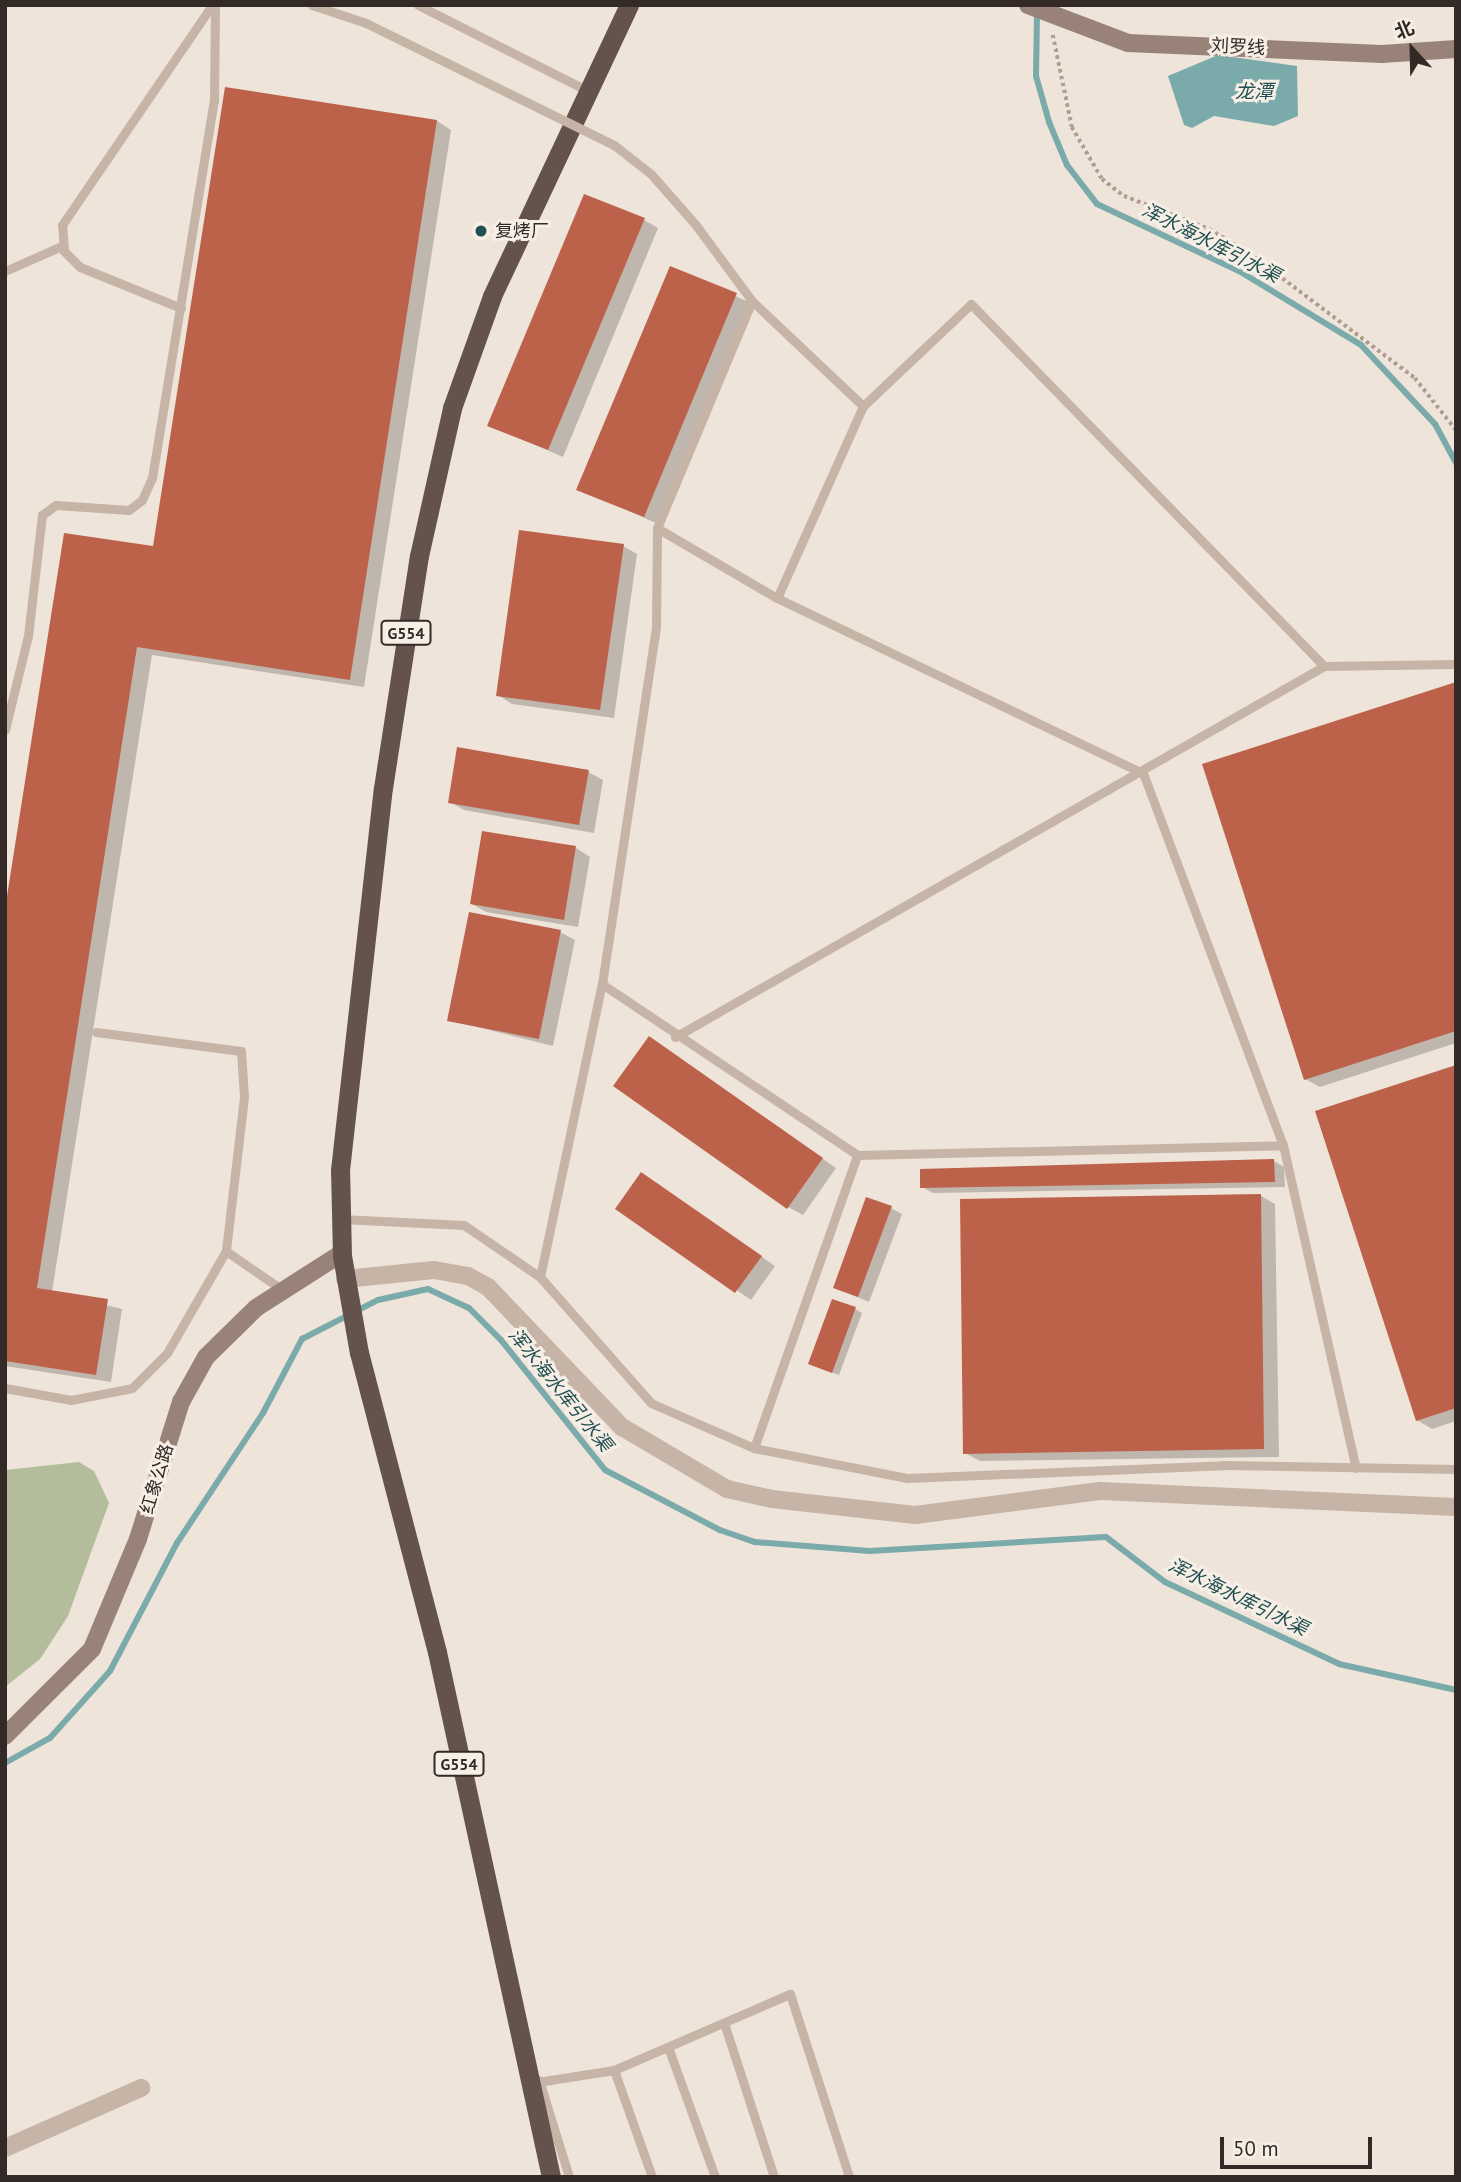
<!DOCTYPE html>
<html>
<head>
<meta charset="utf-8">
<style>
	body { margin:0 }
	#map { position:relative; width:1461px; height:2182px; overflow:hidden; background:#efe4da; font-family:"PT Sans","Noto Sans SC",sans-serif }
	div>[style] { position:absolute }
	.green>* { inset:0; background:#b3bd9b }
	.water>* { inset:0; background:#7baaaa }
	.shadow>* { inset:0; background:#0003 }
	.stream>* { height:6px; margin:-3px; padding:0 3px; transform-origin:3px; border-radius:3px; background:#7baaaa }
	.building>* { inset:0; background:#bc624b }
	.path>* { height:3.5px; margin-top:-1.75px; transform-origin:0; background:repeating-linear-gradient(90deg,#b19e91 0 3.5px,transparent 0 7px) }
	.service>* { height:9px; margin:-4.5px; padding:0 4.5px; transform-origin:4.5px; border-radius:4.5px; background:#c6b4a7 }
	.minor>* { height:18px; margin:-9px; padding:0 9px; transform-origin:9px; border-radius:9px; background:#c6b4a7 }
	.secondary>* { height:18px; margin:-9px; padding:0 9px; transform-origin:9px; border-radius:9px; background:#998379 }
	.trunk>* { height:19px; margin:-9.5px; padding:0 9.5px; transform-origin:9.5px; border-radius:9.5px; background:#64524c }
	.service-bridge>* { height:9px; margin:-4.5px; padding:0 4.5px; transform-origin:4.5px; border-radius:4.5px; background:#c6b4a7 }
	.dots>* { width:19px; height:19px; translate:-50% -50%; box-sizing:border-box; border:4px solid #f7eee6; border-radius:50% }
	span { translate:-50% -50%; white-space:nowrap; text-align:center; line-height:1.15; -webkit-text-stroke:6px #f7eee6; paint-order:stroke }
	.shield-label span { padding:2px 5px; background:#f7eee6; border:2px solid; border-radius:5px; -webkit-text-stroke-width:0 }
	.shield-label { font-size:16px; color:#332a27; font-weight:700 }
	.street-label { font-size:18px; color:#332a27 }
	.poi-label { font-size:18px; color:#332a27 }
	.left { translate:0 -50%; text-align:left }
	.water-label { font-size:19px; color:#205051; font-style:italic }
	.frame { position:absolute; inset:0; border:7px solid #332a27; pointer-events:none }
	.north { position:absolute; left:1377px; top:14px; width:70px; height:70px; -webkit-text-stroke:5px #f7eee6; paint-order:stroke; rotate:338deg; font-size:19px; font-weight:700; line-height:28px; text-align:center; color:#332a27 }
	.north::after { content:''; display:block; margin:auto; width:24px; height:32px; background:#332a27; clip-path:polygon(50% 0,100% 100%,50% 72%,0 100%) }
	.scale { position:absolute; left:1220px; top:2137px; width:152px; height:32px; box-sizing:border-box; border:4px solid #332a27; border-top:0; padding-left:9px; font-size:21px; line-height:24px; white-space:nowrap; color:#332a27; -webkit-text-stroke:5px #f7eee6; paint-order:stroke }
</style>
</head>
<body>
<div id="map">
	<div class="green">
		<div style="clip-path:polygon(79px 1462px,94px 1471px,109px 1503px,68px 1616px,40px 1659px,5px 1687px,5px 1470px)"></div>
	</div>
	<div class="water">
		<div style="clip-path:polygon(1218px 55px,1297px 66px,1298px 116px,1274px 126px,1214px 116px,1192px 128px,1184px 125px,1168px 76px)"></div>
	</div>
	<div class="shadow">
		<div style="clip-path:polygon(227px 89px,437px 121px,451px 130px,364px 687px,152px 655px,52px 1292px,122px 1309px,111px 1382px,5px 1366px,5px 920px,155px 548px)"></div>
		<div style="clip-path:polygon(644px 220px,658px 228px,563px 457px,490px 425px)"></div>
		<div style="clip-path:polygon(671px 268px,751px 303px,658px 524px,579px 489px)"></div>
		<div style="clip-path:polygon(623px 546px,637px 554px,614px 718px,512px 704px,498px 695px)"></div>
		<div style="clip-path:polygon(1456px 684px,1456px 1043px,1320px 1087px,1305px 1079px)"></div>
		<div style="clip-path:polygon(588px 772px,603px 780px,594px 833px,464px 810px,450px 802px)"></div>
		<div style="clip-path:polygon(483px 833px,576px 848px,590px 857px,578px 927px,486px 912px,472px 904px)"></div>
		<div style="clip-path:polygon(560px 932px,575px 940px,553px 1046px,449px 1020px)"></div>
		<div style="clip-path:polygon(650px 1038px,836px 1168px,803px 1215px,788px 1207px)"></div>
		<div style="clip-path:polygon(1456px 1067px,1456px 1421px,1432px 1429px,1417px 1420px)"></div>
		<div style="clip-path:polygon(1274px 1161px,1284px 1167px,1285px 1187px,933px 1193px,922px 1187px)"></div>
		<div style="clip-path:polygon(656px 1183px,775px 1266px,751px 1300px,618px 1208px)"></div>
		<div style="clip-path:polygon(1261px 1196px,1275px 1204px,1279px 1457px,980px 1461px,965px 1453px)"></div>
		<div style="clip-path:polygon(891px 1208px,902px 1214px,869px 1302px,835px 1288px)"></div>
		<div style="clip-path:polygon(855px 1309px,862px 1313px,839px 1375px,817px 1367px)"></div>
	</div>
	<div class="stream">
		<div style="left:1037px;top:13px;width:63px;rotate:90.9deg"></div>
		<div style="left:1036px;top:76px;width:48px;rotate:74.2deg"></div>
		<div style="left:1049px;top:122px;width:47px;rotate:67.3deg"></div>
		<div style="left:1067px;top:165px;width:49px;rotate:52.4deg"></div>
		<div style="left:1097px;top:204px;width:157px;rotate:25.3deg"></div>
		<div style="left:1239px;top:271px;width:143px;rotate:31.2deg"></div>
		<div style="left:1361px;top:345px;width:108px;rotate:46.9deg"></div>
		<div style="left:1435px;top:424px;width:44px;rotate:61.7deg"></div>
		<div style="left:5px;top:1763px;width:51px;rotate:-29.1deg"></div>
		<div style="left:50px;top:1738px;width:90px;rotate:-48.2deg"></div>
		<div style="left:110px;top:1671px;width:144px;rotate:-62.4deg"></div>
		<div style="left:177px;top:1543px;width:156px;rotate:-56.5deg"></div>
		<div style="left:263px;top:1413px;width:84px;rotate:-62.2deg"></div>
		<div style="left:302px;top:1339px;width:85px;rotate:-27.2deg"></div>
		<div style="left:378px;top:1300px;width:51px;rotate:-12.4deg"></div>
		<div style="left:428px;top:1289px;width:45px;rotate:24.9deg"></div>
		<div style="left:469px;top:1308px;width:45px;rotate:45deg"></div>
		<div style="left:501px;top:1340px;width:166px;rotate:51.3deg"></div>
		<div style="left:605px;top:1470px;width:130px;rotate:27.6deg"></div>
		<div style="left:720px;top:1530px;width:37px;rotate:19deg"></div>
		<div style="left:755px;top:1542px;width:115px;rotate:4.5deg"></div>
		<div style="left:870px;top:1551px;width:236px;rotate:-3.4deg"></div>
		<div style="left:1106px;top:1537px;width:74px;rotate:37.3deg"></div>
		<div style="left:1165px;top:1582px;width:192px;rotate:25.2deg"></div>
		<div style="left:1339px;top:1664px;width:120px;rotate:12.5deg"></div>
	</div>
	<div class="building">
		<div style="clip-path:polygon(225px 87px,437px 120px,350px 680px,137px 647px,37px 1288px,108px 1299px,96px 1375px,5px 1361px,5px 909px,64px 533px,153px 546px)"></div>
		<div style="clip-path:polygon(584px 194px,645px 218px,548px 450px,487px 426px)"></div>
		<div style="clip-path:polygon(670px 266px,737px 293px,644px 517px,576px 490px)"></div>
		<div style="clip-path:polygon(519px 530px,624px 544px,600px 710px,496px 696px)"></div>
		<div style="clip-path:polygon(1456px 682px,1456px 1031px,1304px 1080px,1202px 764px)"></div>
		<div style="clip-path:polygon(457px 747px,589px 770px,579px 825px,448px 803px)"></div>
		<div style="clip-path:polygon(482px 831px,576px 846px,564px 920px,470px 904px)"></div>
		<div style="clip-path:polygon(469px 912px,561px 930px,539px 1039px,447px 1021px)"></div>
		<div style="clip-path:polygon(649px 1036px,823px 1158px,787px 1209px,613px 1086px)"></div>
		<div style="clip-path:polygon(1456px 1065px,1456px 1408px,1416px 1421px,1315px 1111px)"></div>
		<div style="clip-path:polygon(1274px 1159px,1275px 1182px,920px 1188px,920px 1169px)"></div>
		<div style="clip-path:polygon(641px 1172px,762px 1256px,735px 1293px,615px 1209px)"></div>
		<div style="clip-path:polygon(1261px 1194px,1264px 1449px,963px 1454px,960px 1199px)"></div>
		<div style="clip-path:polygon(866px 1197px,892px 1206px,858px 1297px,833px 1288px)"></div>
		<div style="clip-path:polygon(832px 1299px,856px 1307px,832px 1373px,808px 1364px)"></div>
	</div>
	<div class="path">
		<div style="left:1053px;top:35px;width:94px;rotate:78.3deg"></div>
		<div style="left:1072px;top:127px;width:60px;rotate:60deg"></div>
		<div style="left:1102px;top:179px;width:28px;rotate:38deg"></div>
		<div style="left:1124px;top:196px;width:91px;rotate:21.2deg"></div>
		<div style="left:1209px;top:229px;width:47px;rotate:31deg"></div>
		<div style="left:1249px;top:253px;width:208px;rotate:37deg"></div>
		<div style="left:1415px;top:378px;width:66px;rotate:51.7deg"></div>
	</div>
	<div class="service">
		<div style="left:312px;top:5px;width:57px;rotate:18.4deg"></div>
		<div style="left:418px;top:5px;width:191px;rotate:26.8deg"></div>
		<div style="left:695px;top:224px;width:96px;rotate:53.5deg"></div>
		<div style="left:752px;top:301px;width:153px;rotate:43.4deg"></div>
		<div style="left:5px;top:271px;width:64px;rotate:-23.8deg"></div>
		<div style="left:181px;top:308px;width:109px;rotate:-157.9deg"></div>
		<div style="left:80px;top:267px;width:23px;rotate:-135deg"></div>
		<div style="left:64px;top:251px;width:26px;rotate:-94deg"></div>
		<div style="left:62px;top:225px;width:266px;rotate:-55.7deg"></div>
		<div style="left:657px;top:528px;width:139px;rotate:30.3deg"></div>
		<div style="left:777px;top:598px;width:406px;rotate:25.6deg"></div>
		<div style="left:1143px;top:773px;width:397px;rotate:69.4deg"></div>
		<div style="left:1283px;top:1145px;width:331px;rotate:77.3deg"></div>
		<div style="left:1324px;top:666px;width:132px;rotate:-0.9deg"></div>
		<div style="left:5px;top:730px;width:97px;rotate:-76.3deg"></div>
		<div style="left:28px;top:636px;width:122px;rotate:-83.4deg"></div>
		<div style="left:42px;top:515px;width:17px;rotate:-36deg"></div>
		<div style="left:56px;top:505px;width:73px;rotate:3.9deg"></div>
		<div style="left:129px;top:510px;width:16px;rotate:-38deg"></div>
		<div style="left:142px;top:500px;width:24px;rotate:-66deg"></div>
		<div style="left:152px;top:478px;width:382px;rotate:-80.7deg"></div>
		<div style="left:214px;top:101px;width:96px;rotate:-89.4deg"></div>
		<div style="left:602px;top:984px;width:307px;rotate:33.8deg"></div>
		<div style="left:96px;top:1032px;width:146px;rotate:7.5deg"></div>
		<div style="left:241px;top:1051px;width:46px;rotate:86.3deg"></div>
		<div style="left:244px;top:1097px;width:155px;rotate:96.7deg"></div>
		<div style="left:675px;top:1037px;width:748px;rotate:-29.75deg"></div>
		<div style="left:1324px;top:666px;width:506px;rotate:-134.28deg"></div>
		<div style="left:971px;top:304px;width:149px;rotate:136.6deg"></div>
		<div style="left:863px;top:406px;width:210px;rotate:114.1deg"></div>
		<div style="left:341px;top:1219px;width:123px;rotate:2.8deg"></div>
		<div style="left:464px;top:1225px;width:92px;rotate:34.4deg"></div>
		<div style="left:540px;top:1277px;width:168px;rotate:48.6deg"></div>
		<div style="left:651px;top:1403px;width:112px;rotate:23.6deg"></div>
		<div style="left:754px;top:1448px;width:156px;rotate:11.1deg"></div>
		<div style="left:907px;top:1478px;width:317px;rotate:-2.3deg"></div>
		<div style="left:1224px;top:1465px;width:232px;rotate:1deg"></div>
		<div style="left:540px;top:1277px;width:299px;rotate:-78.1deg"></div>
		<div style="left:602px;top:984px;width:362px;rotate:-81.4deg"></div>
		<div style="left:656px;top:626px;width:98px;rotate:-89.4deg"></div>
		<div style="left:657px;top:528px;width:246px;rotate:-67.3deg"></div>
		<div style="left:5px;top:1388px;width:67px;rotate:10.3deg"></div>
		<div style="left:71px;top:1400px;width:62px;rotate:-11.1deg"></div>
		<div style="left:132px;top:1388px;width:49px;rotate:-45deg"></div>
		<div style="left:167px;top:1353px;width:118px;rotate:-60deg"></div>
		<div style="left:226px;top:1251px;width:67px;rotate:34.6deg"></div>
		<div style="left:754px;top:1448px;width:311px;rotate:-70.6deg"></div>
		<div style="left:857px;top:1155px;width:426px;rotate:-1.3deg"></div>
		<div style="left:724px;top:2023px;width:162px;rotate:72deg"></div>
		<div style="left:668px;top:2047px;width:138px;rotate:70.1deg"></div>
		<div style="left:614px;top:2070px;width:114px;rotate:70.4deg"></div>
		<div style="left:539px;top:2080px;width:102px;rotate:72.8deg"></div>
		<div style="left:544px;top:2081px;width:71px;rotate:-8.9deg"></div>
		<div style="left:614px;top:2070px;width:192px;rotate:-23.4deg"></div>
		<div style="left:790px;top:1994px;width:192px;rotate:72.1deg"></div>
	</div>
	<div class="minor">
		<div style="left:345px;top:1279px;width:89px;rotate:-5.8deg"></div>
		<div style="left:434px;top:1270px;width:35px;rotate:10deg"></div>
		<div style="left:468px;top:1276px;width:23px;rotate:29deg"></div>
		<div style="left:488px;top:1287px;width:194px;rotate:46.3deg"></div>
		<div style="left:622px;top:1427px;width:122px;rotate:30.6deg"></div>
		<div style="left:727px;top:1489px;width:46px;rotate:12.5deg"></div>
		<div style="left:772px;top:1499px;width:144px;rotate:6.4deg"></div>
		<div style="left:915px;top:1515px;width:188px;rotate:-7.4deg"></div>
		<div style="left:1101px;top:1491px;width:355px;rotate:2.6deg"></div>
		<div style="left:5px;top:2148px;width:149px;rotate:-23.8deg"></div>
	</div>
	<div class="secondary">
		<div style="left:1028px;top:5px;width:107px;rotate:20.8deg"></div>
		<div style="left:1128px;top:43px;width:254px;rotate:2.5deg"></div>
		<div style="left:1382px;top:54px;width:74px;rotate:-3.9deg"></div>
		<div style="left:5px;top:1736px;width:123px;rotate:-45deg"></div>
		<div style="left:92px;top:1649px;width:119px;rotate:-67.3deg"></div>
		<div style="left:138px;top:1539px;width:144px;rotate:-72.6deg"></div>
		<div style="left:181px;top:1402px;width:51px;rotate:-60.9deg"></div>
		<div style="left:206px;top:1357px;width:70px;rotate:-44.4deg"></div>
		<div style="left:256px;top:1308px;width:102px;rotate:-32.6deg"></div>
	</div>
	<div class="trunk">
		<div style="left:551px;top:2177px;width:537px;rotate:-102.25deg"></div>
		<div style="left:437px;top:1652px;width:309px;rotate:-104.6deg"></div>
		<div style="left:359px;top:1353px;width:98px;rotate:-99.9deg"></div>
		<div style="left:342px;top:1256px;width:86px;rotate:-91.3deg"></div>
		<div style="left:340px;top:1170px;width:384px;rotate:-83.6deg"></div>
		<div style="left:383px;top:788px;width:235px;rotate:-81.2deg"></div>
		<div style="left:419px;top:556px;width:152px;rotate:-77.4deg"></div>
		<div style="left:452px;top:408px;width:119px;rotate:-70.3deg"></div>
		<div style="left:492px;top:296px;width:322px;rotate:-64.8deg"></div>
	</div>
	<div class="service-bridge">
		<div style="left:366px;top:23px;width:276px;rotate:26.2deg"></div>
		<div style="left:614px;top:145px;width:47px;rotate:38.1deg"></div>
		<div style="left:651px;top:174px;width:67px;rotate:48.7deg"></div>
	</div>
	<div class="dots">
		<div style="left:481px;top:231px;background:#205051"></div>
	</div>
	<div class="shield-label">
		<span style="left:406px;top:633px">G554</span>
		<span style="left:459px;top:1764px">G554</span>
	</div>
	<div class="street-label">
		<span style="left:1238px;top:47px;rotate:3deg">刘罗线</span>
		<span style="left:157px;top:1479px;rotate:-73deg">红象公路</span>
	</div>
	<div class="poi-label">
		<span class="left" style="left:495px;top:231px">复烤厂</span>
	</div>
	<div class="water-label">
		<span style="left:1254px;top:92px">龙潭</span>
		<span style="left:1211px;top:243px;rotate:27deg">浑水海水库引水渠</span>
		<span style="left:560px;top:1390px;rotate:51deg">浑水海水库引水渠</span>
		<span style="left:1238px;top:1597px;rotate:26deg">浑水海水库引水渠</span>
	</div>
	<div class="frame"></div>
	<div class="north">北</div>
	<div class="scale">50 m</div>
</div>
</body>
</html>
